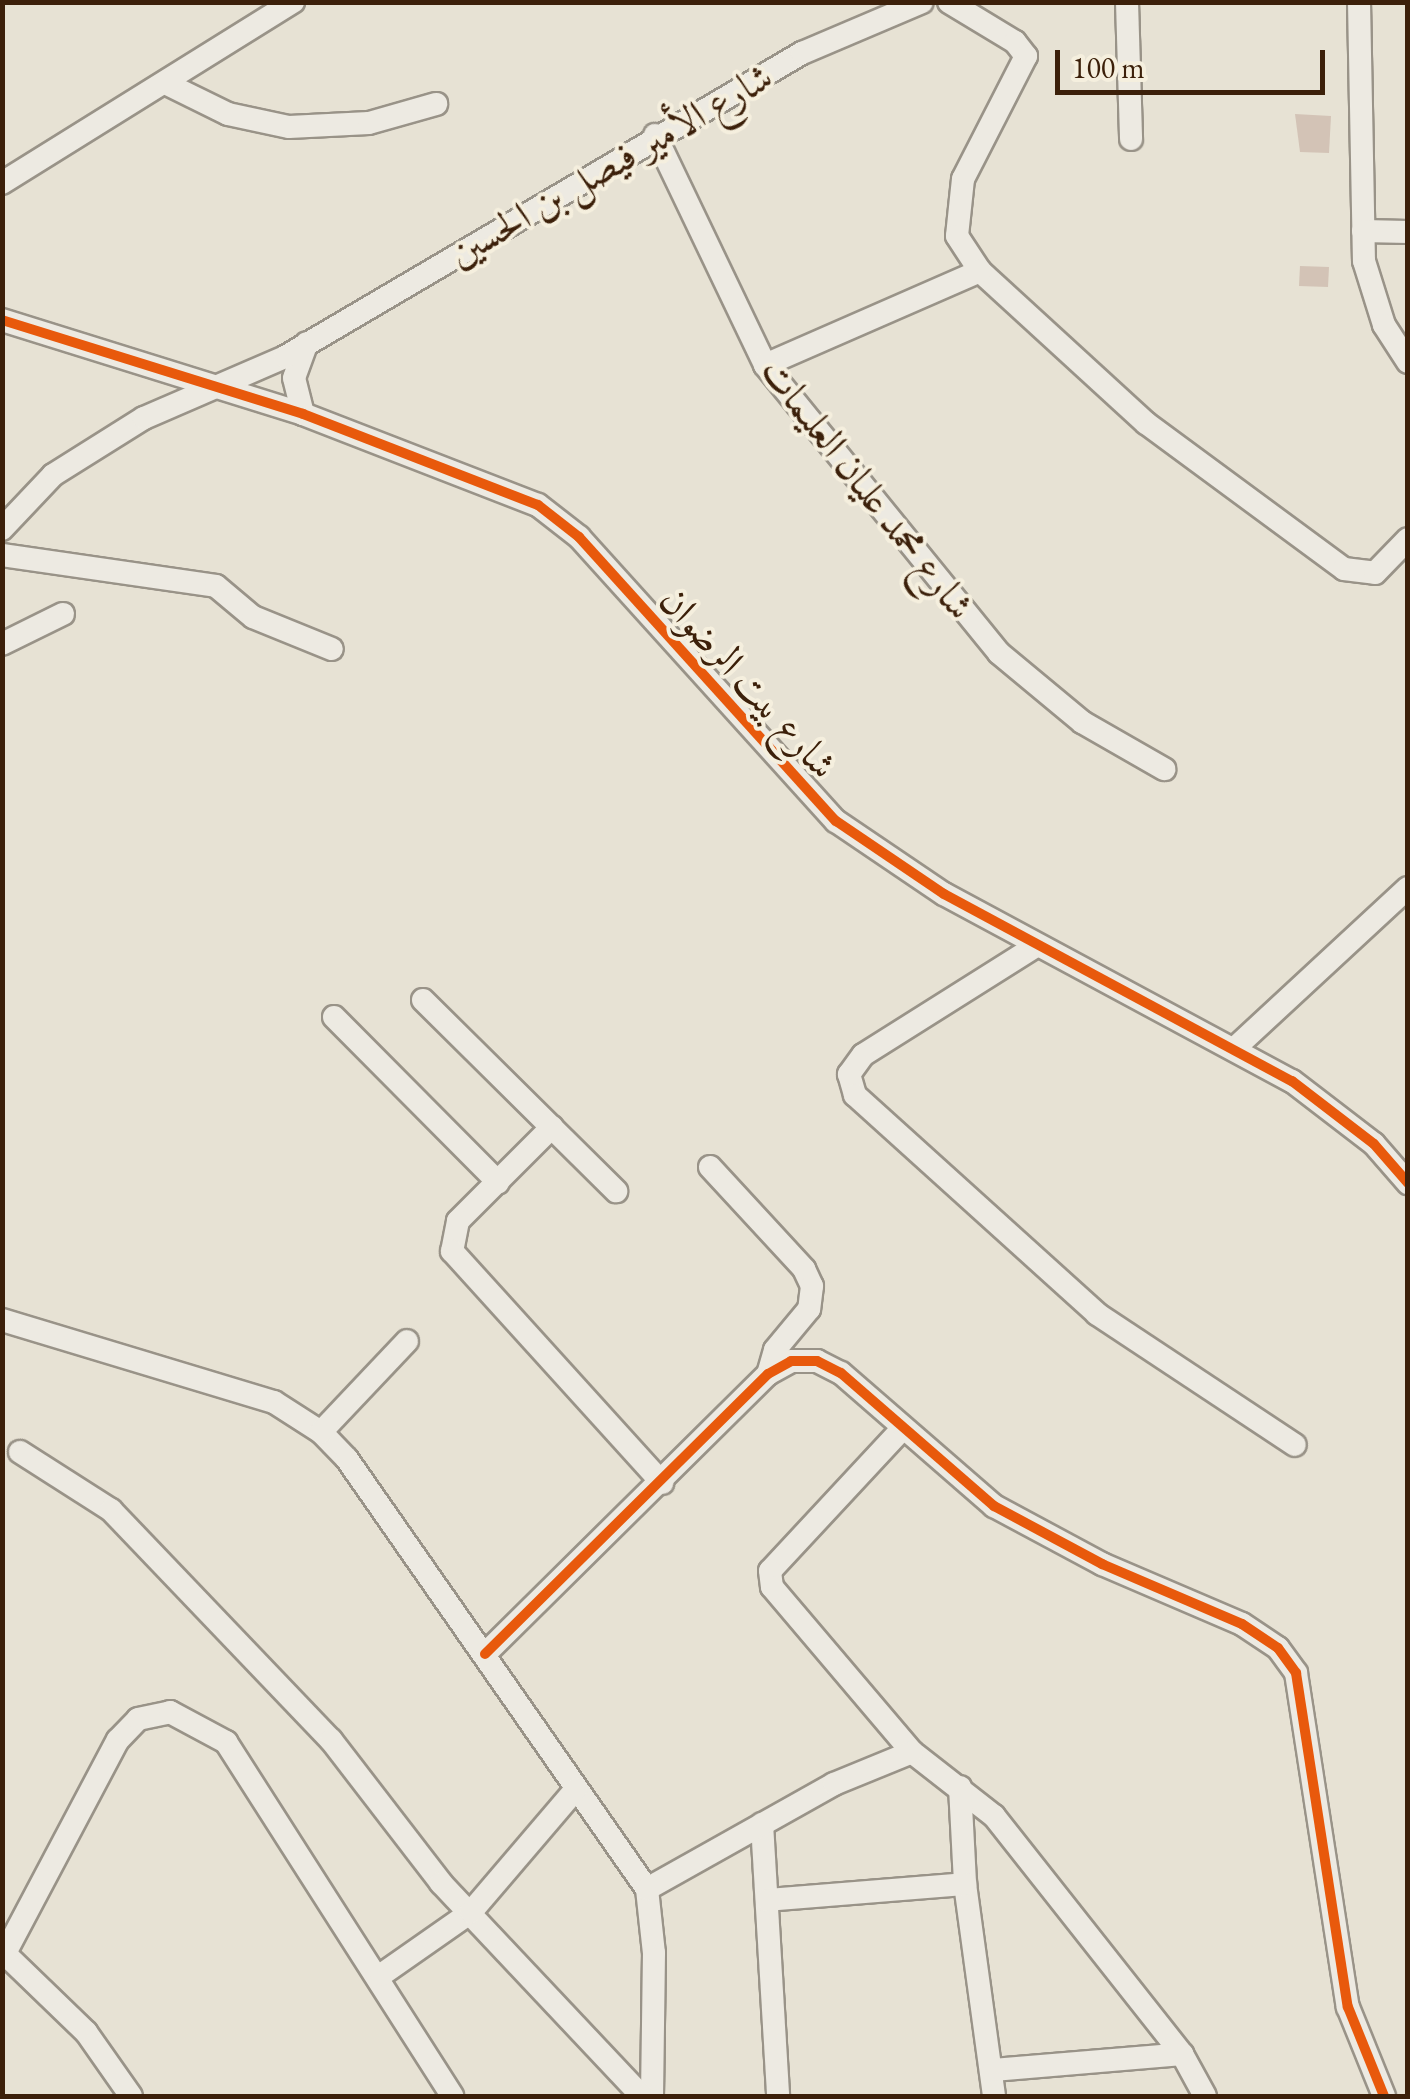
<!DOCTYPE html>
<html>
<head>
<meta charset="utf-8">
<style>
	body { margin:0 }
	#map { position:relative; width:1410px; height:2099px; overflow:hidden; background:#e7e2d4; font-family:"EB Garamond",Amiri,serif }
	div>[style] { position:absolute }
	.building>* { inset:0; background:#d3c3b6 }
	.roads { filter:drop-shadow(2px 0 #999388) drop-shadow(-2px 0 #999388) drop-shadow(0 2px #999388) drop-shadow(0 -2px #999388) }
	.minor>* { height:22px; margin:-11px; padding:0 11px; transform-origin:11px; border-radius:11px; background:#edeae2 }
	.cycleway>* { height:10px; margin:-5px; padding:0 5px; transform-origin:5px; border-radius:5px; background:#e8590c }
	span { translate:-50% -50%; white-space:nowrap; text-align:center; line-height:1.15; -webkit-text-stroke:8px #f5efde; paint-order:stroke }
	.street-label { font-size:40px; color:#3c200a }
	.frame { position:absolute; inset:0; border:5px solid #3c200a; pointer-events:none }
	.scale { position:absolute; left:1055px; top:50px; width:270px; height:45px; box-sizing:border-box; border:5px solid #3c200a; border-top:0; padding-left:12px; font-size:30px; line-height:35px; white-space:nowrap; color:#3c200a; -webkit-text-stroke:8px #f5efde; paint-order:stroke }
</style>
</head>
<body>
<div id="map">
	<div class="building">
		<div style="clip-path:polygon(1295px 114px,1331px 116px,1329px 153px,1300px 152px)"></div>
		<div style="clip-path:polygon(1300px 266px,1329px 267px,1328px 287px,1299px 286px)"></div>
	</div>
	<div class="roads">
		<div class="minor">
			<div style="left:949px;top:2px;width:77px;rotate:31.2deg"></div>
			<div style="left:1015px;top:42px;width:18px;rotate:52deg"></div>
			<div style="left:1026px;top:56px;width:138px;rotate:117.1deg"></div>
			<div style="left:963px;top:179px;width:57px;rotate:96deg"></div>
			<div style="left:957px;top:236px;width:42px;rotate:56.7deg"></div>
			<div style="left:980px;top:271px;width:225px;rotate:42.5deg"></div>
			<div style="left:1146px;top:423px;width:246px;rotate:36.4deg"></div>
			<div style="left:1344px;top:569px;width:31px;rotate:7deg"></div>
			<div style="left:1375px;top:573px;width:47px;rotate:-45.9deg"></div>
			<div style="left:1127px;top:2px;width:137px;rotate:88.3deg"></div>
			<div style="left:1359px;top:2px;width:259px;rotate:88.9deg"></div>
			<div style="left:1364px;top:261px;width:67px;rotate:72.6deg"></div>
			<div style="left:1384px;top:325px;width:44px;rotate:57deg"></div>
			<div style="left:165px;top:83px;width:70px;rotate:26.2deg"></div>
			<div style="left:228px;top:114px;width:62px;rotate:12deg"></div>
			<div style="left:289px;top:127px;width:80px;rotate:-2.9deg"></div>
			<div style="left:369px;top:123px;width:70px;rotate:-15.8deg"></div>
			<div style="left:655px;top:135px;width:255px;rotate:64.4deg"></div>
			<div style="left:765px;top:365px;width:371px;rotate:50.9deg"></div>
			<div style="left:999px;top:653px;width:108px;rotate:39.7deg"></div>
			<div style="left:1082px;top:722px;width:95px;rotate:29.8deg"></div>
			<div style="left:2px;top:183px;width:343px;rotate:-31.9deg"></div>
			<div style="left:1363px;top:231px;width:45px;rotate:1.3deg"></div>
			<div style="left:2px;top:320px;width:315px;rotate:17.3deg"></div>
			<div style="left:303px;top:414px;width:252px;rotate:21.2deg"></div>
			<div style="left:538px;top:505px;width:52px;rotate:38deg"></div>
			<div style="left:579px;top:537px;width:383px;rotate:47.9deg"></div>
			<div style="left:836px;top:821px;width:130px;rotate:34.1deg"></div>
			<div style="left:944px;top:894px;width:395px;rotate:28.3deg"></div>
			<div style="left:1292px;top:1081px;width:103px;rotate:37.5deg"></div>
			<div style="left:1374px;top:1144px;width:52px;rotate:48.9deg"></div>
			<div style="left:765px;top:365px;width:235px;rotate:-23.6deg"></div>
			<div style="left:303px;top:414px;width:37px;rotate:-104deg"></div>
			<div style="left:294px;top:378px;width:37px;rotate:-70deg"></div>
			<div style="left:2px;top:529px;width:74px;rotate:-46.6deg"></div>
			<div style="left:53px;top:475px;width:107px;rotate:-32.1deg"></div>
			<div style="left:144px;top:418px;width:154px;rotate:-23.4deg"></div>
			<div style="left:285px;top:357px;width:600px;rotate:-30.46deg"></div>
			<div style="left:802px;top:53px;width:130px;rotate:-23deg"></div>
			<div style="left:2px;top:555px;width:216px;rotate:8.2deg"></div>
			<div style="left:216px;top:586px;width:48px;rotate:40deg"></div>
			<div style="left:253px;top:617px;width:85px;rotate:22.1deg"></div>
			<div style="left:2px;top:644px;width:68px;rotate:-26.2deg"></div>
			<div style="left:1036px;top:946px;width:204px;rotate:147.8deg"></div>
			<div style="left:863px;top:1055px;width:24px;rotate:126deg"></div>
			<div style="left:849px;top:1074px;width:22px;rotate:74deg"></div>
			<div style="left:855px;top:1095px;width:326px;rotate:42.1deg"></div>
			<div style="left:1097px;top:1314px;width:237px;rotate:33.5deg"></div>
			<div style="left:423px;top:1000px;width:272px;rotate:44.7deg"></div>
			<div style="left:334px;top:1017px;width:233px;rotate:45.2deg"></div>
			<div style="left:1236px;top:1047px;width:234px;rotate:-42.8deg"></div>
			<div style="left:552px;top:1127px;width:133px;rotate:135deg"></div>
			<div style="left:458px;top:1221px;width:31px;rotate:101deg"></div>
			<div style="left:452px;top:1251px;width:313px;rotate:47.8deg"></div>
			<div style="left:710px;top:1167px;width:139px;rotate:47.3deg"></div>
			<div style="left:804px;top:1269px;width:19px;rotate:65deg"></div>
			<div style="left:812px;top:1286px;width:23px;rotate:97deg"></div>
			<div style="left:809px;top:1309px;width:53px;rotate:129.7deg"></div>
			<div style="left:775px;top:1350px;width:25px;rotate:106deg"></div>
			<div style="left:2px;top:1320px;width:284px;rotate:16.8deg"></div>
			<div style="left:274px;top:1402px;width:56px;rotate:32.6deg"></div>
			<div style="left:321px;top:1432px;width:37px;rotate:46deg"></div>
			<div style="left:347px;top:1459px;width:524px;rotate:55.1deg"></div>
			<div style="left:647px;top:1889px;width:64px;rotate:83.8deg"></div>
			<div style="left:654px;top:1953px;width:143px;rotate:90.8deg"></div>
			<div style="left:903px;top:1428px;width:195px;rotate:132.9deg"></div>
			<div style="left:770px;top:1571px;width:16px;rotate:83deg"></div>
			<div style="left:772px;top:1587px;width:216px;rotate:49.7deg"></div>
			<div style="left:912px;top:1752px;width:104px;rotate:38deg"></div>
			<div style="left:994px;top:1816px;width:303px;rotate:51.7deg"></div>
			<div style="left:1182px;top:2054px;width:48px;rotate:61.3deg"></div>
			<div style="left:321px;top:1432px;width:125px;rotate:-46.6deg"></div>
			<div style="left:20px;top:1452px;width:108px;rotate:32.5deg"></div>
			<div style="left:111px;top:1510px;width:318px;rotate:46.3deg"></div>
			<div style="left:331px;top:1740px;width:180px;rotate:52.4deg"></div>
			<div style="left:441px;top:1883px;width:293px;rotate:46.7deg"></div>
			<div style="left:485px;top:1654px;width:398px;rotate:-44.7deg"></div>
			<div style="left:768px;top:1374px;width:26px;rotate:-29deg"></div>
			<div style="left:791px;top:1361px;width:26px"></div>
			<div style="left:817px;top:1361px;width:27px;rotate:27deg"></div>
			<div style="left:841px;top:1373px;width:203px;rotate:41deg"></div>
			<div style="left:994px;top:1506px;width:123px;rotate:28.2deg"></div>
			<div style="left:1102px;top:1564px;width:152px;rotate:23.2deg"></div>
			<div style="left:1242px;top:1624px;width:43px;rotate:33.7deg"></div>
			<div style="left:1278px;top:1648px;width:31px;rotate:54deg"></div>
			<div style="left:1296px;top:1673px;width:338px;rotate:81.2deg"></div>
			<div style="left:1348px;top:2007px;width:96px;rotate:68deg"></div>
			<div style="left:960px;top:1787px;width:97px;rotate:87deg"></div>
			<div style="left:965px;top:1884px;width:214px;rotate:82.2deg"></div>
			<div style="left:762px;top:1824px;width:272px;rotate:86.6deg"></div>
			<div style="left:647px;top:1889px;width:214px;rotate:-29.3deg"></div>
			<div style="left:834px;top:1784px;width:84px;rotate:-22.3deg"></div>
			<div style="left:767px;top:1900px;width:199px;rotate:-4.6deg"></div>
			<div style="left:2px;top:1951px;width:117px;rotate:44deg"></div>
			<div style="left:86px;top:2032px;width:78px;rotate:54.9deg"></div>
			<div style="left:5px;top:1953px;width:241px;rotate:-62.1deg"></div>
			<div style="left:118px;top:1740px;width:29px;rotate:-46deg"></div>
			<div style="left:138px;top:1719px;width:33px;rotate:-12deg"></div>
			<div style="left:170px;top:1712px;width:64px;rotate:28.2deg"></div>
			<div style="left:226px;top:1742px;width:420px;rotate:57.4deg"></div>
			<div style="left:381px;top:1975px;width:110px;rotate:-35deg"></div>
			<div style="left:471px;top:1912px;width:162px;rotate:-49.5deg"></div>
			<div style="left:993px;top:2070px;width:190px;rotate:-4.8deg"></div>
		</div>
	</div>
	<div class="cycleway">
		<div style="left:2px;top:320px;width:315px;rotate:17.3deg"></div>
		<div style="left:303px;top:414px;width:252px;rotate:21.2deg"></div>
		<div style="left:538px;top:505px;width:52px;rotate:38deg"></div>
		<div style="left:579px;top:537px;width:383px;rotate:47.9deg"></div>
		<div style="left:836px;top:821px;width:130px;rotate:34.1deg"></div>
		<div style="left:944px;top:894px;width:395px;rotate:28.3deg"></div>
		<div style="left:1292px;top:1081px;width:103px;rotate:37.5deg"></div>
		<div style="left:1374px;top:1144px;width:52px;rotate:48.9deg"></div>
		<div style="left:485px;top:1654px;width:398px;rotate:-44.7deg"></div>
		<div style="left:768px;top:1374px;width:26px;rotate:-29deg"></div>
		<div style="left:791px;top:1361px;width:26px"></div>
		<div style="left:817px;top:1361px;width:27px;rotate:27deg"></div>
		<div style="left:841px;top:1373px;width:203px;rotate:41deg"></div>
		<div style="left:994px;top:1506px;width:123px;rotate:28.2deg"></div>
		<div style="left:1102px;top:1564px;width:152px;rotate:23.2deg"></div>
		<div style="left:1242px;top:1624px;width:43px;rotate:33.7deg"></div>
		<div style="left:1278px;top:1648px;width:31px;rotate:54deg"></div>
		<div style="left:1296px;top:1673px;width:338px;rotate:81.2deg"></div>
		<div style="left:1348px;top:2007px;width:96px;rotate:68deg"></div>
	</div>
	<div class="street-label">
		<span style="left:610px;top:164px;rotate:-30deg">شارع الأمير فيصل بن الحسين</span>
		<span style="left:868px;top:488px;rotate:52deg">شارع محمد عليان العليمات</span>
		<span style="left:749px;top:682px;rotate:48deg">شارع بيت الرضوان</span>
	</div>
	<div class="frame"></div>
	<div class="scale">100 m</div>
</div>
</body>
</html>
